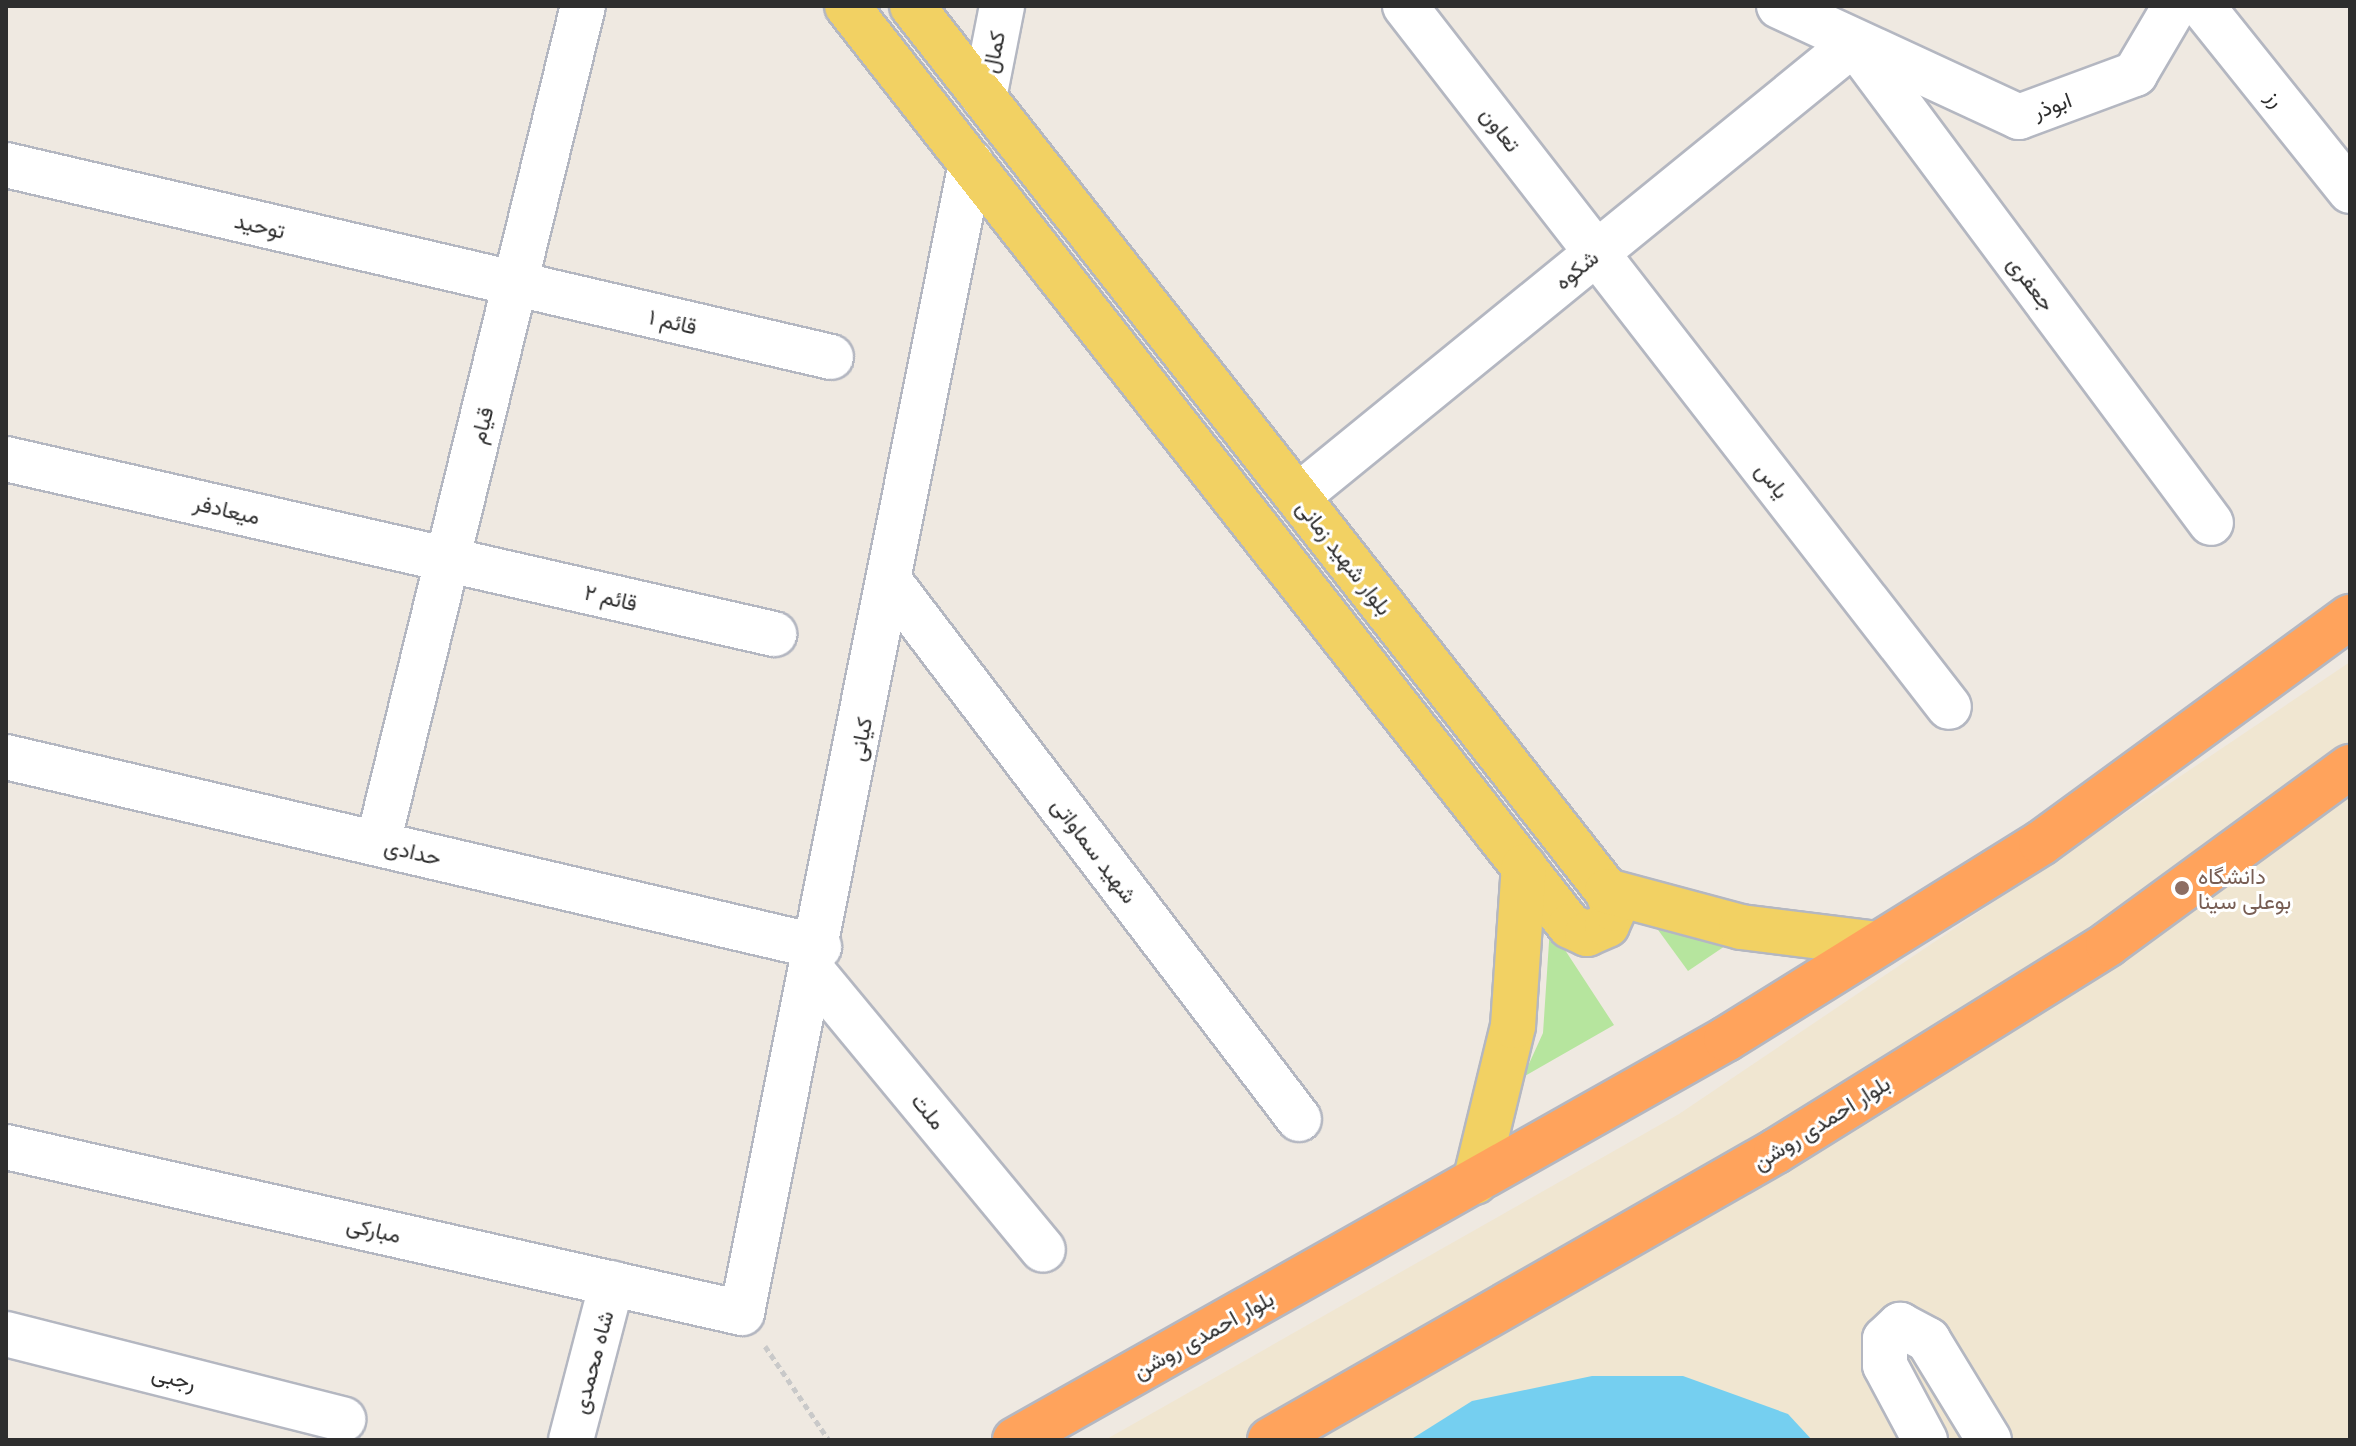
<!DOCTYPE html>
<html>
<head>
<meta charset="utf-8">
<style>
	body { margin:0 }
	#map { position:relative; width:2356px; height:1446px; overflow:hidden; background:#efe9e1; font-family:Lato,Vazirmatn,sans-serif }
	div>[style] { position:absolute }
	.education>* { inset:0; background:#f0e6d1 }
	.green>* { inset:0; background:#b6e59e }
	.water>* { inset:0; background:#75cff0 }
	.path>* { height:5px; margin-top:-2.5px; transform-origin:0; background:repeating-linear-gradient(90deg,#c9c9c9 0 6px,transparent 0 10px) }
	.roads { filter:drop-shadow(2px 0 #b4b7c1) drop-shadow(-2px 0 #b4b7c1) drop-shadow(0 2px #b4b7c1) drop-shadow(0 -2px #b4b7c1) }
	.minor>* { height:44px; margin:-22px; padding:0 22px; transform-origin:22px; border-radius:22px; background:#fff }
	.major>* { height:44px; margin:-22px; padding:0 22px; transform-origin:22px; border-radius:22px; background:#f2d163 }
	.highway>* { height:44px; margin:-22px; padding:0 22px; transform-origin:22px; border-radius:22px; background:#ffa35c }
	.dots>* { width:22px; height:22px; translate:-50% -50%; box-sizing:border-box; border:4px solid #fff; border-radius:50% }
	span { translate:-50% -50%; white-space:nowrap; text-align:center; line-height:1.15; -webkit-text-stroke:6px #fff; paint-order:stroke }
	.street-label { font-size:22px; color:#2e2e2e }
	.education-label { font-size:22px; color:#785e54 }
	.left { translate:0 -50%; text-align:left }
	.frame { position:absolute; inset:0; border:8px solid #2e2e2e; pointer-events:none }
</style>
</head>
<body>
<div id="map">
	<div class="education">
		<div style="clip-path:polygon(2350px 662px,2350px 1440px,1105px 1440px,1679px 1114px)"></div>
	</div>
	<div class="green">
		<div style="clip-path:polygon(1645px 912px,1731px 942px,1688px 971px)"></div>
		<div style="clip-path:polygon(1550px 927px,1614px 1025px,1523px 1077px,1543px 1033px)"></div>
	</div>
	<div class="water">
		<div style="clip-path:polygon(1592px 1376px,1683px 1376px,1788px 1414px,1812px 1440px,1410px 1440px,1472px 1401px)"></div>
	</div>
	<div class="path">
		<div style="left:765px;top:1346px;width:114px;rotate:55.8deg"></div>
	</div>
	<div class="roads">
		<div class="minor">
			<div style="left:1405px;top:6px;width:887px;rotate:52.19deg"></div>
			<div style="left:1779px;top:6px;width:264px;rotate:24.8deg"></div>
			<div style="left:2019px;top:117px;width:124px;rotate:-20.3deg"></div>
			<div style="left:2135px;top:74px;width:79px;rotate:-59.5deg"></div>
			<div style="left:2202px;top:6px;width:237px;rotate:51.3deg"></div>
			<div style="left:1854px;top:43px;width:598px;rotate:53.36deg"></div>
			<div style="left:984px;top:98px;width:94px;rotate:-78.9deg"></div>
			<div style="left:6px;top:165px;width:847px;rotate:13.1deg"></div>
			<div style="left:6px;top:459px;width:788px;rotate:12.84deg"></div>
			<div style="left:1298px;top:496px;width:717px;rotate:-39.17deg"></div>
			<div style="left:890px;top:582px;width:675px;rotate:52.71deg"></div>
			<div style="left:6px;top:757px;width:835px;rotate:13.15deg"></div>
			<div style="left:378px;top:843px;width:862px;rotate:-76.24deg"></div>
			<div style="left:814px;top:973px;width:359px;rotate:50.4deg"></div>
			<div style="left:6px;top:1147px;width:754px;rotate:12.71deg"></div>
			<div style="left:742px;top:1313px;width:1173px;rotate:-78.74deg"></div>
			<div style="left:6px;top:1334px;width:348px;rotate:14.2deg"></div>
			<div style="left:571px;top:1440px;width:162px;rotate:-75.4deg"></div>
			<div style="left:1925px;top:1440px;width:85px;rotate:-118.1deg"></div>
			<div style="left:1885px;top:1365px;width:26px;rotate:-90deg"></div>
			<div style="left:1885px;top:1339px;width:21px;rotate:-43deg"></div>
			<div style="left:1900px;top:1325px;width:32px;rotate:28deg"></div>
			<div style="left:1928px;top:1340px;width:117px;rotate:58.6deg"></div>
		</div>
		<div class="major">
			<div style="left:847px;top:6px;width:1170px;rotate:51.84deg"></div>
			<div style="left:1570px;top:926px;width:19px;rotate:25deg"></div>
			<div style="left:1587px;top:934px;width:22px;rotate:-24deg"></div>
			<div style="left:1607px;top:925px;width:17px;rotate:-66deg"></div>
			<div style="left:1614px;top:909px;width:19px;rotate:-111deg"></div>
			<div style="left:912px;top:6px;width:1125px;rotate:51.86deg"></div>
			<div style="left:1607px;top:891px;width:139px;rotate:15deg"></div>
			<div style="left:1741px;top:927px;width:138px;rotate:7.1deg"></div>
			<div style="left:1475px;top:1182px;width:161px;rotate:-76.3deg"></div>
			<div style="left:1513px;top:1026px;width:160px;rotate:-86.1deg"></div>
		</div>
		<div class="highway">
			<div style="left:1015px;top:1440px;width:816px;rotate:-29.42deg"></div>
			<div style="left:1726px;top:1039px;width:371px;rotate:-31.9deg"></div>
			<div style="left:2041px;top:843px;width:383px;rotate:-36.2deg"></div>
			<div style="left:1270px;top:1440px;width:583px;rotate:-29.73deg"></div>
			<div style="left:1776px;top:1151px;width:391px;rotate:-31.9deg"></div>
			<div style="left:2108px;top:944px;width:300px;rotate:-36.2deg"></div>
		</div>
	</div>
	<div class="dots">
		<div style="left:2182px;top:888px;background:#8d6e63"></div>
	</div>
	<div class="street-label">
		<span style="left:993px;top:52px;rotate:-79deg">کمال</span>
		<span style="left:2276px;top:98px;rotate:51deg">رز</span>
		<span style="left:2052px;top:105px;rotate:-20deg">ابوذر</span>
		<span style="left:1501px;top:129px;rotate:52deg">تعاون</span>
		<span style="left:260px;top:225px;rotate:13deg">توحید</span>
		<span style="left:1576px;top:269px;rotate:-39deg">شکوه</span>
		<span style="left:2032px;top:283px;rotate:53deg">جعفری</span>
		<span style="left:673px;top:321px;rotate:13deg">قائم ۱</span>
		<span style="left:481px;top:425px;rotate:-76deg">قیام</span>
		<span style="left:1773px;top:480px;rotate:52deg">یاس</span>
		<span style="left:227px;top:509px;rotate:13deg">میعادفر</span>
		<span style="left:1345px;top:557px;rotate:52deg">بلوار شهید زمانی</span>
		<span style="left:611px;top:597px;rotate:13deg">قائم ۲</span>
		<span style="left:860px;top:739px;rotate:-79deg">کیانی</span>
		<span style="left:1095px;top:850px;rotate:53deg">شهید سماواتی</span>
		<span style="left:413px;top:851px;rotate:13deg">حدادی</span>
		<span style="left:929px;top:1111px;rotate:51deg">ملت</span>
		<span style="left:1821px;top:1122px;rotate:-32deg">بلوار احمدی روشن</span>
		<span style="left:374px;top:1229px;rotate:13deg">مبارکی</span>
		<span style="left:1203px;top:1334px;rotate:-29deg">بلوار احمدی روشن</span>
		<span style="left:592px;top:1362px;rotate:-75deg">شاه محمدی</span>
		<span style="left:174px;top:1377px;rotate:14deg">رجبی</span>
	</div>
	<div class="education-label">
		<span class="left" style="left:2198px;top:888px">دانشگاه<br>بوعلی سینا</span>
	</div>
	<div class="frame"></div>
</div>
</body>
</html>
